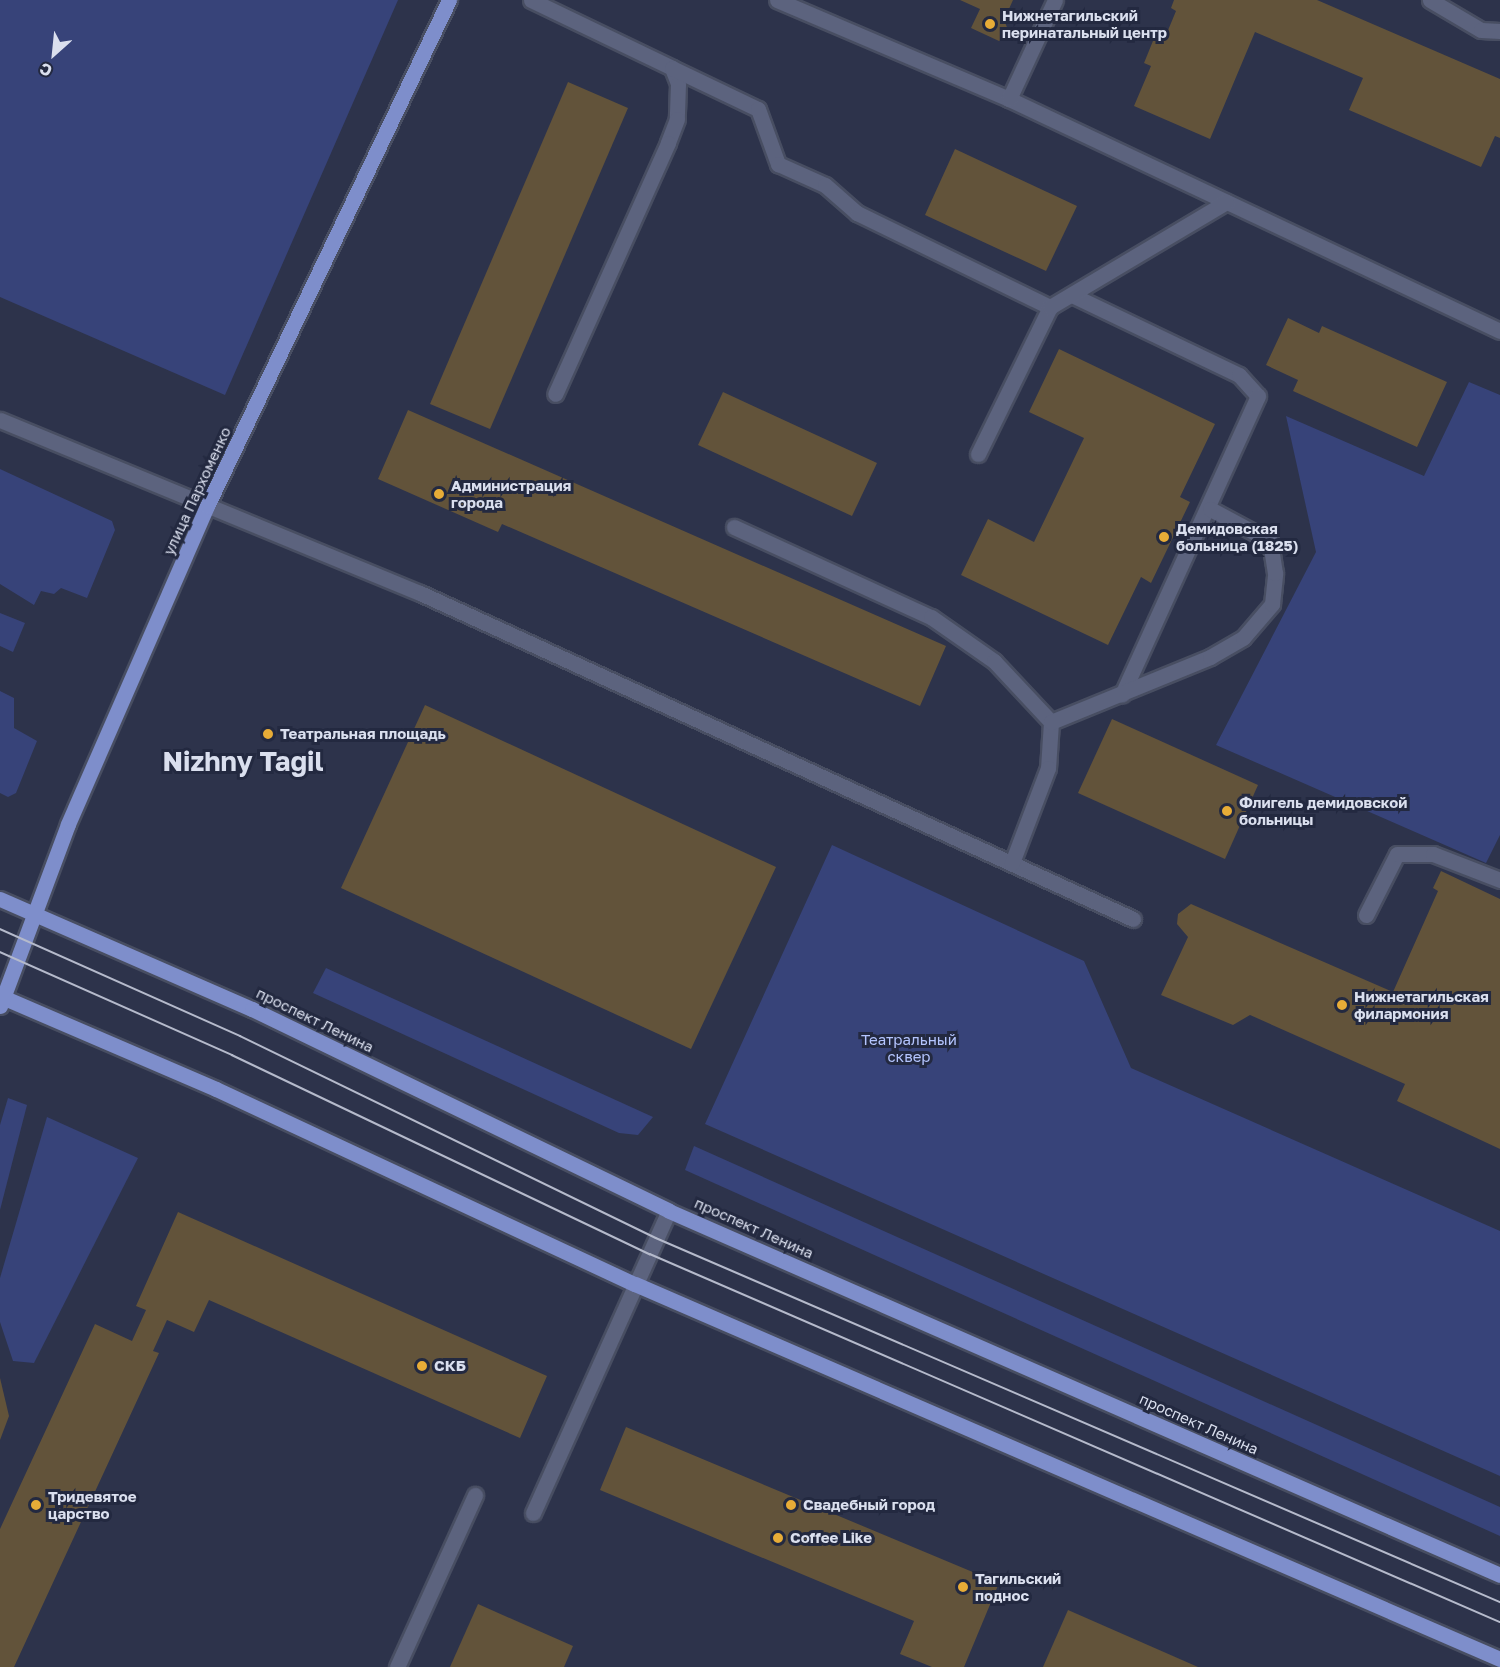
<!DOCTYPE html>
<html>
<head>
<meta charset="utf-8">
<style>
	body { margin:0 }
	#map { position:relative; width:1500px; height:1667px; overflow:hidden; background:#2d334b; font-family:"Golos Text",sans-serif }
	div>[style] { position:absolute }
	.green>* { inset:0; background:#374379 }
	.building>* { inset:0; background:#62533a }
	.roads { filter:drop-shadow(2px 0 #484e62) drop-shadow(-2px 0 #484e62) drop-shadow(0 2px #484e62) drop-shadow(0 -2px #484e62) }
	.minor>* { height:15px; margin:-7.5px; padding:0 7.5px; transform-origin:7.5px; border-radius:7.5px; background:#5c637e }
	.major>* { height:15px; margin:-7.5px; padding:0 7.5px; transform-origin:7.5px; border-radius:7.5px; background:#7e8ecb }
	.tram>* { height:1.5px; margin:-0.75px; padding:0 0.75px; transform-origin:0.75px; border-radius:0.75px; background:#b5bacb }
	.dots>* { width:16px; height:16px; translate:-50% -50%; box-sizing:border-box; border:3px solid #232940; border-radius:50% }
	span { translate:-50% -50%; white-space:nowrap; text-align:center; line-height:1.15; -webkit-text-stroke:6px #232940; paint-order:stroke }
	.poi-label { font-size:15px; color:#dadfee; font-weight:700 }
	.left { translate:0 -50%; text-align:left }
	.street-label { font-size:15px; color:#dadfee }
	.park-label { font-size:15px; color:#b4c5ff }
	.town-label { font-size:27px; color:#dadfee; font-weight:700 }
	.north { position:absolute; left:24px; top:24px; width:60px; height:60px; -webkit-text-stroke:4px #232940; paint-order:stroke; rotate:207deg; font-size:16px; font-weight:700; line-height:24px; text-align:center; color:#dadfee }
	.north::after { content:''; display:block; margin:auto; width:21px; height:27px; background:#dadfee; clip-path:polygon(50% 0,100% 100%,50% 72%,0 100%) }
</style>
</head>
<body>
<div id="map">
	<div class="green">
		<div style="clip-path:polygon(0 0,398px 0,225px 395px,0 297px)"></div>
		<div style="clip-path:polygon(1469px 382px,1500px 395px,1500px 835px,1486px 863px,1216px 745px,1316px 552px,1286px 416px,1424px 476px)"></div>
		<div style="clip-path:polygon(0 469px,112px 521px,115px 530px,87px 598px,61px 588px,54px 594px,41px 591px,34px 605px,0 584px)"></div>
		<div style="clip-path:polygon(0 613px,25px 623px,13px 652px,0 646px)"></div>
		<div style="clip-path:polygon(0 691px,14px 698px,14px 728px,37px 741px,16px 793px,8px 797px,0 793px)"></div>
		<div style="clip-path:polygon(832px 845px,1084px 961px,1131px 1068px,1500px 1231px,1500px 1476px,705px 1124px)"></div>
		<div style="clip-path:polygon(326px 968px,653px 1117px,638px 1135px,619px 1133px,313px 993px)"></div>
		<div style="clip-path:polygon(8px 1098px,27px 1105px,0 1210px,0 1125px)"></div>
		<div style="clip-path:polygon(47px 1117px,138px 1158px,34px 1363px,13px 1361px,0 1322px,0 1278px)"></div>
		<div style="clip-path:polygon(694px 1146px,1500px 1507px,1500px 1536px,685px 1170px)"></div>
	</div>
	<div class="building">
		<div style="clip-path:polygon(960px 0,1013px 0,1004px 20px,1011px 37px,999px 41px,971px 28px,980px 9px)"></div>
		<div style="clip-path:polygon(1174px 0,1317px 0,1500px 79px,1500px 138px,1495px 136px,1481px 167px,1349px 110px,1363px 78px,1255px 32px,1210px 139px,1134px 106px,1151px 66px,1144px 63px,1155px 36px,1164px 40px,1176px 11px,1171px 8px)"></div>
		<div style="clip-path:polygon(568px 82px,628px 108px,490px 429px,430px 404px)"></div>
		<div style="clip-path:polygon(955px 149px,1077px 206px,1046px 271px,925px 215px)"></div>
		<div style="clip-path:polygon(1288px 318px,1319px 333px,1322px 326px,1447px 382px,1417px 447px,1293px 391px,1298px 380px,1266px 365px)"></div>
		<div style="clip-path:polygon(1059px 349px,1215px 424px,1180px 497px,1190px 502px,1151px 583px,1141px 577px,1108px 645px,961px 575px,988px 519px,1034px 542px,1084px 438px,1029px 412px)"></div>
		<div style="clip-path:polygon(723px 392px,877px 463px,852px 516px,698px 445px)"></div>
		<div style="clip-path:polygon(408px 410px,946px 646px,920px 706px,502px 524px,498px 532px,378px 479px)"></div>
		<div style="clip-path:polygon(425px 705px,776px 867px,691px 1049px,341px 888px)"></div>
		<div style="clip-path:polygon(1112px 719px,1258px 785px,1225px 859px,1078px 793px)"></div>
		<div style="clip-path:polygon(1441px 871px,1500px 899px,1500px 1149px,1397px 1101px,1405px 1084px,1250px 1015px,1233px 1025px,1161px 995px,1188px 937px,1177px 924px,1178px 914px,1191px 904px,1393px 992px,1438px 891px,1433px 888px)"></div>
		<div style="clip-path:polygon(178px 1212px,547px 1376px,520px 1438px,209px 1300px,194px 1332px,167px 1320px,153px 1351px,159px 1353px,14px 1667px,0 1667px,0 1529px,95px 1324px,132px 1341px,146px 1310px,136px 1306px)"></div>
		<div style="clip-path:polygon(0 1378px,9px 1416px,0 1440px)"></div>
		<div style="clip-path:polygon(626px 1427px,999px 1583px,964px 1667px,932px 1667px,900px 1654px,914px 1621px,600px 1490px)"></div>
		<div style="clip-path:polygon(478px 1604px,573px 1646px,564px 1667px,450px 1667px)"></div>
		<div style="clip-path:polygon(1068px 1610px,1198px 1667px,1043px 1667px)"></div>
	</div>
	<div class="roads">
		<div class="minor">
			<div style="left:531px;top:0;width:157px;rotate:25.7deg"></div>
			<div style="left:672px;top:68px;width:17px;rotate:69deg"></div>
			<div style="left:678px;top:84px;width:35px;rotate:92deg"></div>
			<div style="left:677px;top:119px;width:26px;rotate:111deg"></div>
			<div style="left:668px;top:143px;width:275px;rotate:114.2deg"></div>
			<div style="left:777px;top:0;width:252px;rotate:23.1deg"></div>
			<div style="left:1009px;top:99px;width:543px;rotate:25.29deg"></div>
			<div style="left:1430px;top:0;width:59px;rotate:30.5deg"></div>
			<div style="left:1481px;top:30px;width:19px;rotate:3deg"></div>
			<div style="left:672px;top:68px;width:95px;rotate:25.5deg"></div>
			<div style="left:758px;top:109px;width:59px;rotate:70deg"></div>
			<div style="left:778px;top:164px;width:51px;rotate:24.1deg"></div>
			<div style="left:825px;top:185px;width:43px;rotate:41.2deg"></div>
			<div style="left:857px;top:213px;width:215px;rotate:26deg"></div>
			<div style="left:1009px;top:99px;width:109px;rotate:-65.1deg"></div>
			<div style="left:1074px;top:296px;width:183px;rotate:25.6deg"></div>
			<div style="left:1239px;top:375px;width:28px;rotate:48deg"></div>
			<div style="left:1258px;top:396px;width:328px;rotate:114.5deg"></div>
			<div style="left:0;top:420px;width:454px;rotate:22.4deg"></div>
			<div style="left:420px;top:593px;width:784px;rotate:24.57deg"></div>
			<div style="left:978px;top:454px;width:164px;rotate:-63.9deg"></div>
			<div style="left:1050px;top:307px;width:205px;rotate:-30.8deg"></div>
			<div style="left:734px;top:527px;width:217px;rotate:24.6deg"></div>
			<div style="left:931px;top:617px;width:77px;rotate:34.9deg"></div>
			<div style="left:994px;top:661px;width:83px;rotate:46.9deg"></div>
			<div style="left:1051px;top:722px;width:46px;rotate:93.7deg"></div>
			<div style="left:1048px;top:768px;width:102px;rotate:110.8deg"></div>
			<div style="left:1051px;top:722px;width:172px;rotate:-22.2deg"></div>
			<div style="left:1210px;top:657px;width:38px;rotate:-30deg"></div>
			<div style="left:1243px;top:638px;width:45px;rotate:-49.5deg"></div>
			<div style="left:1272px;top:604px;width:31px;rotate:-84deg"></div>
			<div style="left:1275px;top:573px;width:32px;rotate:-99deg"></div>
			<div style="left:1270px;top:541px;width:68px;rotate:-151.9deg"></div>
			<div style="left:1366px;top:915px;width:68px;rotate:-63.1deg"></div>
			<div style="left:1397px;top:854px;width:36px"></div>
			<div style="left:1433px;top:854px;width:72px;rotate:21.2deg"></div>
			<div style="left:533px;top:1513px;width:331px;rotate:-65.8deg"></div>
			<div style="left:397px;top:1667px;width:189px;rotate:-65.6deg"></div>
		</div>
		<div class="major">
			<div style="left:0;top:899px;width:275px;rotate:23.6deg"></div>
			<div style="left:252px;top:1009px;width:463px;rotate:25.8deg"></div>
			<div style="left:669px;top:1211px;width:907px;rotate:23.65deg"></div>
			<div style="left:0;top:996px;width:235px;rotate:23.3deg"></div>
			<div style="left:216px;top:1089px;width:462px;rotate:25deg"></div>
			<div style="left:635px;top:1284px;width:943px;rotate:23.44deg"></div>
			<div style="left:0;top:1006px;width:194px;rotate:-69.5deg"></div>
			<div style="left:68px;top:824px;width:347px;rotate:-66.4deg"></div>
			<div style="left:207px;top:506px;width:561px;rotate:-64.44deg"></div>
		</div>
	</div>
	<div class="tram">
		<div style="left:0;top:929px;width:263px;rotate:24deg"></div>
		<div style="left:240px;top:1036px;width:462px;rotate:25.9deg"></div>
		<div style="left:656px;top:1238px;width:919px;rotate:23.33deg"></div>
		<div style="left:0;top:952px;width:254px;rotate:23.9deg"></div>
		<div style="left:232px;top:1055px;width:463px;rotate:25.5deg"></div>
		<div style="left:650px;top:1254px;width:926px;rotate:23.41deg"></div>
	</div>
	<div class="dots">
		<div style="left:990px;top:24px;background:#e7ac37"></div>
		<div style="left:439px;top:494px;background:#e7ac37"></div>
		<div style="left:1164px;top:537px;background:#e7ac37"></div>
		<div style="left:268px;top:734px;background:#e7ac37"></div>
		<div style="left:1227px;top:811px;background:#e7ac37"></div>
		<div style="left:1342px;top:1005px;background:#e7ac37"></div>
		<div style="left:422px;top:1366px;background:#e7ac37"></div>
		<div style="left:36px;top:1505px;background:#e7ac37"></div>
		<div style="left:791px;top:1505px;background:#e7ac37"></div>
		<div style="left:778px;top:1538px;background:#e7ac37"></div>
		<div style="left:963px;top:1587px;background:#e7ac37"></div>
	</div>
	<div class="poi-label">
		<span class="left" style="left:1002px;top:24px">Нижнетагильский<br>перинатальный центр</span>
		<span class="left" style="left:451px;top:494px">Администрация<br>города</span>
		<span class="left" style="left:1176px;top:537px">Демидовская<br>больница (1825)</span>
		<span class="left" style="left:280px;top:734px">Театральная площадь</span>
		<span class="left" style="left:1239px;top:811px">Флигель демидовской<br>больницы</span>
		<span class="left" style="left:1354px;top:1005px">Нижнетагильская<br>филармония</span>
		<span class="left" style="left:434px;top:1366px">СКБ</span>
		<span class="left" style="left:48px;top:1505px">Тридевятое<br>царство</span>
		<span class="left" style="left:803px;top:1505px">Свадебный город</span>
		<span class="left" style="left:790px;top:1538px">Coffee Like</span>
		<span class="left" style="left:975px;top:1587px">Тагильский<br>поднос</span>
	</div>
	<div class="street-label">
		<span style="left:197px;top:491px;rotate:-65deg">улица Пархоменко</span>
		<span style="left:315px;top:1020px;rotate:26deg">проспект Ленина</span>
		<span style="left:754px;top:1228px;rotate:24deg">проспект Ленина</span>
		<span style="left:1199px;top:1424px;rotate:24deg">проспект Ленина</span>
	</div>
	<div class="park-label">
		<span style="left:909px;top:1048px">Театральный<br>сквер</span>
	</div>
	<div class="town-label">
		<span style="left:243px;top:762px">Nizhny Tagil</span>
	</div>
	<div class="north">С</div>
</div>
</body>
</html>
